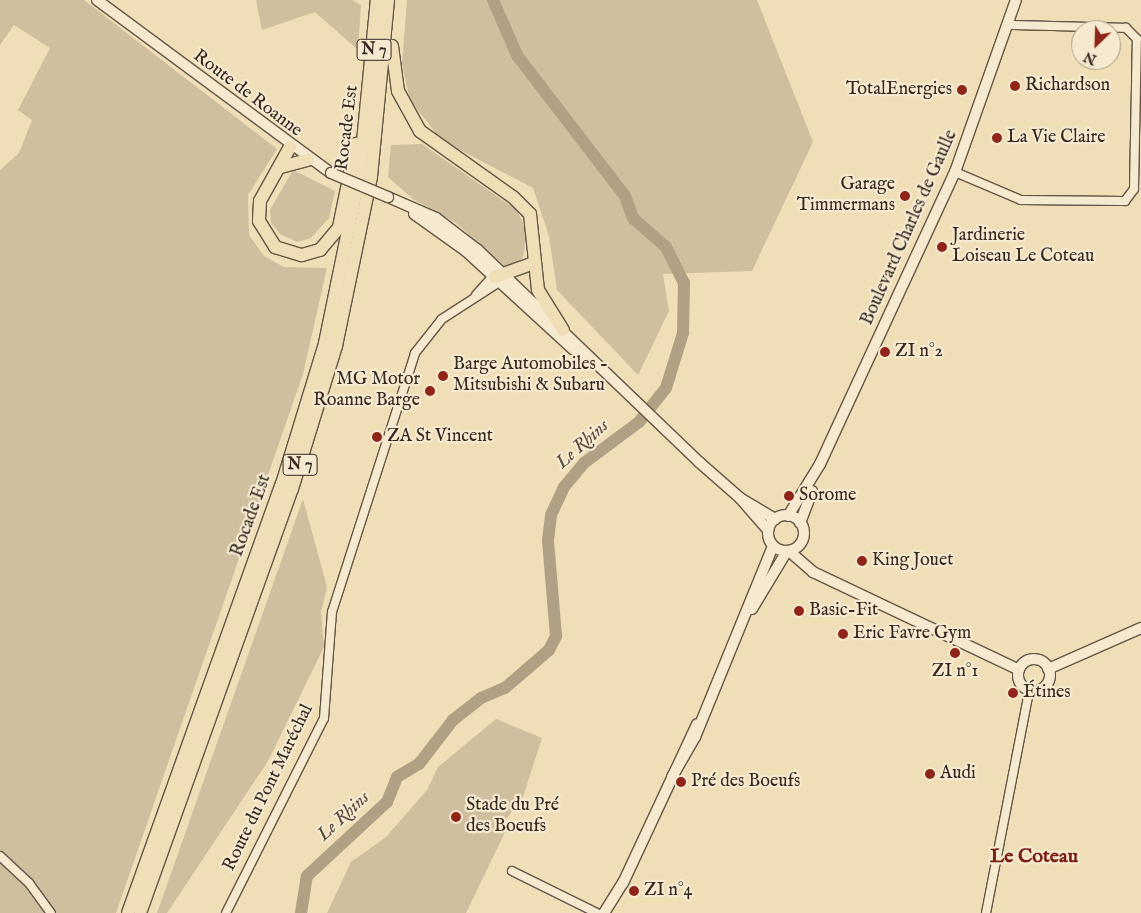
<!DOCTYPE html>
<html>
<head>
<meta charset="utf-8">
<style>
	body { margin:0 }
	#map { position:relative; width:1141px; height:913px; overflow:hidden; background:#f0deb7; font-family:"IM FELL English",serif }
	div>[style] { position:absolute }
	.green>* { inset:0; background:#d0bf9e }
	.river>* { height:12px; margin:-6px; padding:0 6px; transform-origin:6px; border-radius:6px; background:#b0a084 }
	.roads { filter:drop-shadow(1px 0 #635646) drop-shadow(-1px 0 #635646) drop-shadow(0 1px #635646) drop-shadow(0 -1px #635646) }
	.minor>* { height:8px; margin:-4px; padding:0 4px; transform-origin:4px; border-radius:4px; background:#f5ead0 }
	.tertiary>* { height:10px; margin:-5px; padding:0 5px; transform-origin:5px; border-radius:5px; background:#f5ead0 }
	.tertiary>.ring { margin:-5px; padding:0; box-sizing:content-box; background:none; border:10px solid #f5ead0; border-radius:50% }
	.trunk>* { height:12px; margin:-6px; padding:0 6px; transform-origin:6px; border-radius:6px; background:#f0deb7 }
	.bridges { filter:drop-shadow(1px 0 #635646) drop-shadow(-1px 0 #635646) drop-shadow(0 1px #635646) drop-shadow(0 -1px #635646) }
	.tertiary-bridge>* { height:10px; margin:-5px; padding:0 5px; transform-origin:5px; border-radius:5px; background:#f5ead0 }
	.dots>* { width:14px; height:14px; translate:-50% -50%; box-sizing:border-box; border:2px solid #f5ead0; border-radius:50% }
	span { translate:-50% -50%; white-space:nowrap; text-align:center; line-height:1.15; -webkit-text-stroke:4.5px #f5ead0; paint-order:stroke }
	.shield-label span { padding:1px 4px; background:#f5ead0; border:1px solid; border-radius:4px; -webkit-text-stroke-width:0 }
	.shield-label { font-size:16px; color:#342821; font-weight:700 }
	.poi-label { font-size:18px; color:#342821 }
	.left { translate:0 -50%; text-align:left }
	.right { translate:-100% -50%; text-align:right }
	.street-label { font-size:18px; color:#342821 }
	.water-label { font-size:19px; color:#594c3f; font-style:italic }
	.quarter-label { font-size:20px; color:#7a1f14; font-weight:700 }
	.north { position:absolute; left:1071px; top:20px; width:50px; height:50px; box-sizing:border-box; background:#f5ead0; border:1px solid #a89c8a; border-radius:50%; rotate:204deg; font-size:14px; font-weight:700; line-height:20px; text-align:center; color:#342821 }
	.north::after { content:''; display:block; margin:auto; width:18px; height:22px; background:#8f2418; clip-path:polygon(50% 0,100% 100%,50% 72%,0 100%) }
</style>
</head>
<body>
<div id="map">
	<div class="green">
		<div style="clip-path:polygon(0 0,84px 0,277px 149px,248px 195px,249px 235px,264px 256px,284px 267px,327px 268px,303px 374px,116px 913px,0 913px,0 170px,19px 153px,32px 120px,18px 110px,50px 48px,14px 25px,0 45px)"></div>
		<div style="clip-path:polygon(256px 0,352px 0,361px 5px,358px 50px,315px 12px,262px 30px)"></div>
		<div style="clip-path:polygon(407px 0,757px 0,813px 142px,752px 271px,663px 274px,669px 311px,638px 375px,557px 290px,549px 236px,533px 188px,441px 140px,410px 100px,402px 64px)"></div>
		<div style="clip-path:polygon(422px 144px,517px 210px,527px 232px,523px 257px,517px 264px,507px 268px,456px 223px,413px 199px,388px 177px,391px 145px)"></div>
		<div style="clip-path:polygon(293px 170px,335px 191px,329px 218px,311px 238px,297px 242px,280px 234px,271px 223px,270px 210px)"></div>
		<div style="clip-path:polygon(303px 499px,327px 587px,321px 612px,324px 647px,268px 761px,167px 913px,157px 913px)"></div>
		<div style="clip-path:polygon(496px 719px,542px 738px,523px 797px,505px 821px,508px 826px,466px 913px,327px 913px,351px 862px,386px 837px,427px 790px,438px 767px)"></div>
	</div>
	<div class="river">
		<div style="left:301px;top:913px;width:37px;rotate:-81deg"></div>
		<div style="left:307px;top:876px;width:109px;rotate:-42.8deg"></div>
		<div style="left:387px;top:802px;width:27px;rotate:-68deg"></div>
		<div style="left:397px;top:777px;width:26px;rotate:-31deg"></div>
		<div style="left:419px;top:764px;width:56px;rotate:-52.3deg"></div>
		<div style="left:453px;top:720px;width:36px;rotate:-38deg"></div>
		<div style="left:481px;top:698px;width:26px;rotate:-23deg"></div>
		<div style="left:505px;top:688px;width:58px;rotate:-40.8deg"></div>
		<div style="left:549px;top:650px;width:16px;rotate:-63deg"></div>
		<div style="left:556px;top:636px;width:96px;rotate:-94.8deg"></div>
		<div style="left:548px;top:540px;width:25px;rotate:-83deg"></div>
		<div style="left:551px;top:515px;width:31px;rotate:-65deg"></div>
		<div style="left:564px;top:487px;width:31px;rotate:-50deg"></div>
		<div style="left:584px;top:463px;width:69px;rotate:-36.7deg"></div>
		<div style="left:639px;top:422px;width:43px;rotate:-51.5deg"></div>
		<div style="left:666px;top:388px;width:58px;rotate:-72.8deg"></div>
		<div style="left:683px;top:333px;width:50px;rotate:-88.9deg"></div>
		<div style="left:684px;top:283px;width:40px;rotate:-116.6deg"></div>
		<div style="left:666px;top:247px;width:44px;rotate:-138.7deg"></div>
		<div style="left:633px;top:218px;width:23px;rotate:-110deg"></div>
		<div style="left:625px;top:196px;width:178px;rotate:-127.5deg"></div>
		<div style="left:517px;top:55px;width:60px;rotate:-113.6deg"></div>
	</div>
	<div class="roads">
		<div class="minor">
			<div style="left:955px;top:172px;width:72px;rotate:23deg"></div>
			<div style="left:1021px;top:200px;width:104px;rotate:0.6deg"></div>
			<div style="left:1125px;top:201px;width:15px;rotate:-53deg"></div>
			<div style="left:1134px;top:189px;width:150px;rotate:-88.9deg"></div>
			<div style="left:1137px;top:39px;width:16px;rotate:-135deg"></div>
			<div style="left:1126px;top:28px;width:118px;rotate:-178.5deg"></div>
			<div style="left:476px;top:295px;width:30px;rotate:-48deg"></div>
			<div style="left:0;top:856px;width:40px;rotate:43deg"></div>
			<div style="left:29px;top:883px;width:37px;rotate:54deg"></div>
			<div style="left:512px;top:871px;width:95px;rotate:26.3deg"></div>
			<div style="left:226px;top:913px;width:218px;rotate:-63.3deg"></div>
			<div style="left:324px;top:718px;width:106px;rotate:-85.7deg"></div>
			<div style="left:332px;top:612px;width:272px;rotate:-72.2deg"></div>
			<div style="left:415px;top:353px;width:43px;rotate:-51.5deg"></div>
			<div style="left:442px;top:319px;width:74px;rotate:-32.8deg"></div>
			<div style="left:986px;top:913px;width:226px;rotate:-79deg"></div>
		</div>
		<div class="tertiary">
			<div style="left:97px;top:0;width:291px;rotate:36.5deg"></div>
			<div style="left:388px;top:197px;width:52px;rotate:23.6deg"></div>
			<div style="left:436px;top:218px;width:53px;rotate:37.3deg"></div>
			<div style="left:478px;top:250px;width:306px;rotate:43.8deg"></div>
			<div style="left:699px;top:462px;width:55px;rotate:41.3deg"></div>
			<div style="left:740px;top:498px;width:41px;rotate:31deg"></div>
			<div style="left:414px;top:214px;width:64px;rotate:35.4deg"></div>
			<div style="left:466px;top:251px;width:145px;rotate:42.5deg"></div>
			<div style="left:573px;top:349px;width:14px;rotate:30deg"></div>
			<div style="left:740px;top:498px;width:43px;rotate:48.8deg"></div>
			<div class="ring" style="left:768px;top:515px;width:26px;height:26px"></div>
			<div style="left:788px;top:516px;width:61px;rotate:-58.4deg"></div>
			<div style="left:820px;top:464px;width:322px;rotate:-65.2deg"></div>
			<div style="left:955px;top:172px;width:182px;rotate:-70.5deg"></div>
			<div style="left:800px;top:523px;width:34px;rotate:-69deg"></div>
			<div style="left:789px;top:551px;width:32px;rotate:41deg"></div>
			<div style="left:813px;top:572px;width:228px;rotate:25.4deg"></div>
			<div style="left:752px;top:609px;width:68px;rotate:-58.9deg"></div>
			<div class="ring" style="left:1018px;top:659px;width:22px;height:22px"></div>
			<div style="left:1048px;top:669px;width:102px;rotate:-23.8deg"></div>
			<div style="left:672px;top:777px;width:46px;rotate:-60.1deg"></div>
			<div style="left:695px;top:737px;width:206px;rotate:-67.8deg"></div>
			<div style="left:604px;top:913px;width:36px;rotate:-58deg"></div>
			<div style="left:623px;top:883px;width:175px;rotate:-65deg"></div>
		</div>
		<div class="trunk">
			<div style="left:392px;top:46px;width:45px;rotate:82.4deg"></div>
			<div style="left:398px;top:91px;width:46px;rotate:61.2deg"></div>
			<div style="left:420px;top:131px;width:114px;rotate:35.4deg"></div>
			<div style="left:513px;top:197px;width:24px;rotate:45deg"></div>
			<div style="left:530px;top:214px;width:76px;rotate:84deg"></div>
			<div style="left:538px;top:290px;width:47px;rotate:58deg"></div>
			<div style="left:290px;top:147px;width:62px;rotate:119.1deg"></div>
			<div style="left:260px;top:201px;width:20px;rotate:93deg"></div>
			<div style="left:259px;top:221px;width:31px;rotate:58deg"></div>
			<div style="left:275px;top:247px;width:28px;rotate:17deg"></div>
			<div style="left:302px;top:255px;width:19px;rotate:-16deg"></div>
			<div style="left:320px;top:250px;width:30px;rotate:-50deg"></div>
			<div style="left:339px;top:227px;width:85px;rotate:-78.4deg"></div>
			<div style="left:281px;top:167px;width:28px;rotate:-15deg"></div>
			<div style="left:495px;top:277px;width:41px;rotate:-19.7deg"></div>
			<div style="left:128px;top:913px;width:456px;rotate:-70.3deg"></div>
			<div style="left:282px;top:484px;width:147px;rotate:-73deg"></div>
			<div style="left:325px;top:343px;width:175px;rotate:-78.4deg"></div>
			<div style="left:360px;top:172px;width:173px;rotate:-84.4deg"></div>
			<div style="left:140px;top:913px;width:450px;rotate:-70.3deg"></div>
			<div style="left:292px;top:489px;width:150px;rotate:-72.9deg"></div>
			<div style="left:336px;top:346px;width:173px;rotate:-78.3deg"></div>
			<div style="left:371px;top:177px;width:178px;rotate:-84.5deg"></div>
		</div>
	</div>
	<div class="bridges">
		<div class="tertiary-bridge">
			<div style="left:331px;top:173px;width:62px;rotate:22.8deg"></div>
		</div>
	</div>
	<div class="dots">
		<div style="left:1015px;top:86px;background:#8f2418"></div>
		<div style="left:962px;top:90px;background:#8f2418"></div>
		<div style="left:997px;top:138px;background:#8f2418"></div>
		<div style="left:905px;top:196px;background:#8f2418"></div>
		<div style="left:942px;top:247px;background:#8f2418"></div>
		<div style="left:885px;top:352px;background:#8f2418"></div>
		<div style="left:443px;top:376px;background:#8f2418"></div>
		<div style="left:430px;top:391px;background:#8f2418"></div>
		<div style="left:377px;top:437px;background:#8f2418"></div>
		<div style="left:789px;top:496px;background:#8f2418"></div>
		<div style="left:862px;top:561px;background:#8f2418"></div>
		<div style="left:799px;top:611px;background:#8f2418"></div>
		<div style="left:843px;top:634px;background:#8f2418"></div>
		<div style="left:955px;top:653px;background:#8f2418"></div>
		<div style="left:1013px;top:693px;background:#8f2418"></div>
		<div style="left:930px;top:774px;background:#8f2418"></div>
		<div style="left:681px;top:782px;background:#8f2418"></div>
		<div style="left:456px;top:817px;background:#8f2418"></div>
		<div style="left:634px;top:891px;background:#8f2418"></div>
	</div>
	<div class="shield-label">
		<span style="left:374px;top:50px">N 7</span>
		<span style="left:300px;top:465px">N 7</span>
	</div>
	<div class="poi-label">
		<span class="left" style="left:1025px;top:86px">Richardson</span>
		<span class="right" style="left:952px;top:90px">TotalEnergies</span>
		<span class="left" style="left:1007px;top:138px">La Vie Claire</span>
		<span class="right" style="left:895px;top:196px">Garage<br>Timmermans</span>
		<span class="left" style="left:952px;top:247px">Jardinerie<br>Loiseau Le Coteau</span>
		<span class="left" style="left:895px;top:352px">ZI n°2</span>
		<span class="left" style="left:453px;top:376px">Barge Automobiles -<br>Mitsubishi &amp; Subaru</span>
		<span class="right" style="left:420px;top:391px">MG Motor<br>Roanne Barge</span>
		<span class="left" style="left:387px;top:437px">ZA St Vincent</span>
		<span class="left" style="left:799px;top:496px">Sorome</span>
		<span class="left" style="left:872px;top:561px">King Jouet</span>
		<span class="left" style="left:809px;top:611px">Basic-Fit</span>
		<span class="left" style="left:853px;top:634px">Eric Favre Gym</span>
		<span style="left:955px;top:672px">ZI n°1</span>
		<span class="left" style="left:1023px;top:693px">Étines</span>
		<span class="left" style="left:940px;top:774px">Audi</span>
		<span class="left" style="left:691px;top:782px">Pré des Boeufs</span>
		<span class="left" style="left:466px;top:817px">Stade du Pré<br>des Boeufs</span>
		<span class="left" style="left:644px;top:891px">ZI n°4</span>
	</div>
	<div class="street-label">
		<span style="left:247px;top:94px;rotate:37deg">Route de Roanne</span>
		<span style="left:348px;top:128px;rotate:-83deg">Rocade Est</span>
		<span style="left:910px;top:228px;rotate:-66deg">Boulevard Charles de Gaulle</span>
		<span style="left:252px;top:516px;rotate:-70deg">Rocade Est</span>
		<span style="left:269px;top:788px;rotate:-64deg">Route du Pont Maréchal</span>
	</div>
	<div class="water-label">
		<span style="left:583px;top:445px;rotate:-42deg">Le Rhins</span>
		<span style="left:344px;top:817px;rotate:-43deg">Le Rhins</span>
	</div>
	<div class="quarter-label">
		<span style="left:1034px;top:856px">Le Coteau</span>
	</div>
	<div class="north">N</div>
</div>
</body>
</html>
